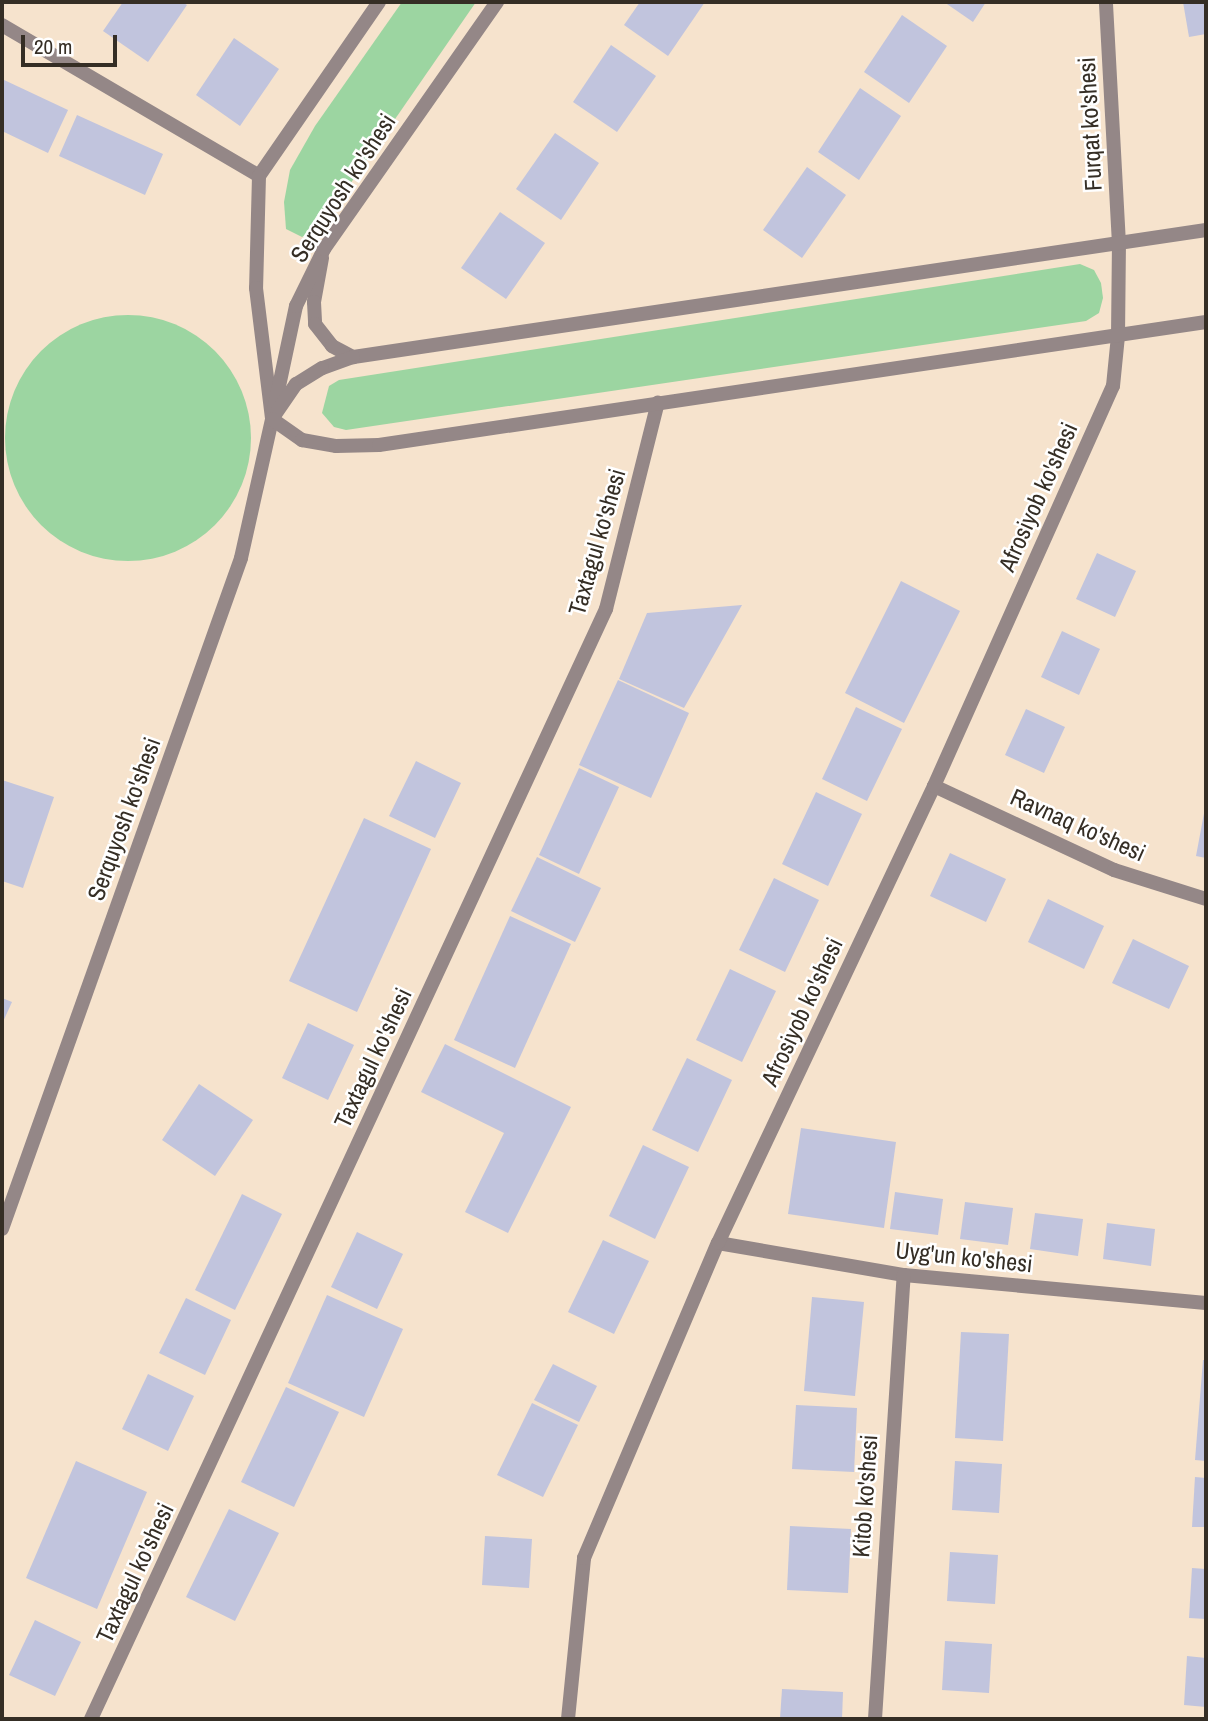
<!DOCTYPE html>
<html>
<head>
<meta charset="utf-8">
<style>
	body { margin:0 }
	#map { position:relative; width:1208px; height:1721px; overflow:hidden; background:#f6e3cd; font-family:"Archivo Narrow",sans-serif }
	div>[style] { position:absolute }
	.green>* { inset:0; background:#9cd5a1 }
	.round { border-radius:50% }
	.building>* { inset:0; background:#c1c4dd }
	.minor>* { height:14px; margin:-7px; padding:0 7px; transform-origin:7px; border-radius:7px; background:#948787 }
	.tertiary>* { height:14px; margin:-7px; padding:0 7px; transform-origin:7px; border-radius:7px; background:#948787 }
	span { translate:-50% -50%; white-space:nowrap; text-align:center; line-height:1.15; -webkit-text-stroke:5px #fff; paint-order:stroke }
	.street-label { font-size:24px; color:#352e25 }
	.frame { position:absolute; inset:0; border:4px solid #352e25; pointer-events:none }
	.scale { position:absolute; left:21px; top:35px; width:96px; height:32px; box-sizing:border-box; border:4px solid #352e25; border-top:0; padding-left:9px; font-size:21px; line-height:24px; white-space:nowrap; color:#352e25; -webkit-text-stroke:5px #fff; paint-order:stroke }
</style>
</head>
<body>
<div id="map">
	<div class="green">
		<div style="clip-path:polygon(402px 2px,476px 2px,319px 229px,302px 237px,286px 229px,284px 202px,290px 170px,315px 126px)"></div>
		<div style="clip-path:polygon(1080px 264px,1094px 270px,1101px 283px,1103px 298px,1099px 313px,1086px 321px,346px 430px,334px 427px,322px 413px,329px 386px,339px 380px)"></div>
		<div class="round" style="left:5px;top:315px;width:246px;height:246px"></div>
	</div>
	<div class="building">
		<div style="clip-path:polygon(123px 2px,182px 2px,187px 5px,148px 62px,103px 31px)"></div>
		<div style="clip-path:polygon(640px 2px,705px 2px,668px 56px,624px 25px)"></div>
		<div style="clip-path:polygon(944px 2px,986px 2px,973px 22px)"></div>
		<div style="clip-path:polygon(1183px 2px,1206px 2px,1206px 34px,1189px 37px)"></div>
		<div style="clip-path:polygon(902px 15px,947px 46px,909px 103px,864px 72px)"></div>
		<div style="clip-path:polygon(234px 38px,279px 69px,240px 126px,196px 95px)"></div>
		<div style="clip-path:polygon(611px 45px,656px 76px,617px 132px,573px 102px)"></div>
		<div style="clip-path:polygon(2px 79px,68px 110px,48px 153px,2px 131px)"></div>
		<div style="clip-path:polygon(860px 88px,901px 116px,859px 180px,818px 152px)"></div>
		<div style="clip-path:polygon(77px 115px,163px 154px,145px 195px,59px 156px)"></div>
		<div style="clip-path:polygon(555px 133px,599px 163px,561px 220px,516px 189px)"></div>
		<div style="clip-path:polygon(807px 167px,846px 195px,802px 258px,763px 230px)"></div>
		<div style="clip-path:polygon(500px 212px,545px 243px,506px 299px,461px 268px)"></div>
		<div style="clip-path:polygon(1097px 553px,1136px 571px,1115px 617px,1076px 599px)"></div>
		<div style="clip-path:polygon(901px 581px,960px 611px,904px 723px,845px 693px)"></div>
		<div style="clip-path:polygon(742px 605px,684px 708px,619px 679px,647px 613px)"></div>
		<div style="clip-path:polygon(1062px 631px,1100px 649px,1079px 695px,1041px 677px)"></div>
		<div style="clip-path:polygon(618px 680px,689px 713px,651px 798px,579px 765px)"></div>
		<div style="clip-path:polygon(856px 707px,902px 729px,867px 801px,822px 779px)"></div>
		<div style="clip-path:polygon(1026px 709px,1065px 727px,1044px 773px,1005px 755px)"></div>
		<div style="clip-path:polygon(416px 761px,461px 783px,435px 838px,389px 816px)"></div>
		<div style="clip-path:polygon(579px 768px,619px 787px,579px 874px,539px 855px)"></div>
		<div style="clip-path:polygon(2px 780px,54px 797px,23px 888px,2px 881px)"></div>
		<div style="clip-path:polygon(816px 792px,862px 814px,828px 886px,782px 864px)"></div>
		<div style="clip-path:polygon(1205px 808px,1206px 808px,1206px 858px,1196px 856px)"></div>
		<div style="clip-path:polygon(364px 818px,431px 849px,357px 1012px,289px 981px)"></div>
		<div style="clip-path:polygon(950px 853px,1006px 879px,986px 922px,930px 896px)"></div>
		<div style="clip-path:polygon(537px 857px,601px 888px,575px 942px,511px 911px)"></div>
		<div style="clip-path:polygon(774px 878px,819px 900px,785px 972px,739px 950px)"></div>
		<div style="clip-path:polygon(1048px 899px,1104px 926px,1084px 969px,1028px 942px)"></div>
		<div style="clip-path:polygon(510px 916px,571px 944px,515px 1068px,454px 1040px)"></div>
		<div style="clip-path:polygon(1133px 939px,1189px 966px,1169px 1009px,1112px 983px)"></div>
		<div style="clip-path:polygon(730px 969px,776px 991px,742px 1062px,696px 1040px)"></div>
		<div style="clip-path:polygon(2px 998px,12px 1002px,2px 1024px)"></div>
		<div style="clip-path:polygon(308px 1023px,354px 1045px,328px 1100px,282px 1078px)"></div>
		<div style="clip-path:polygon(445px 1044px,571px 1107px,508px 1233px,465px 1212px,504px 1133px,421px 1092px)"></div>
		<div style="clip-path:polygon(687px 1058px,732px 1080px,698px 1152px,652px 1130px)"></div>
		<div style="clip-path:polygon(199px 1084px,253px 1120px,215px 1176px,162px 1140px)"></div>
		<div style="clip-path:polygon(801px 1128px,896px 1142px,884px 1228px,788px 1214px)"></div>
		<div style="clip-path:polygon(643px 1145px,689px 1167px,655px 1239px,609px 1216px)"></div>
		<div style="clip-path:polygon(895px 1192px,943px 1199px,938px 1235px,890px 1229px)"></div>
		<div style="clip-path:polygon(242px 1194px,282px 1214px,235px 1310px,195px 1290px)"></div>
		<div style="clip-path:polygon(965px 1202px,1013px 1208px,1008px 1245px,960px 1239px)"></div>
		<div style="clip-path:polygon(1035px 1213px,1083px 1219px,1078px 1256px,1030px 1249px)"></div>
		<div style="clip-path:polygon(1107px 1223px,1155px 1229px,1151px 1266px,1103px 1259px)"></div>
		<div style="clip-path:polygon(357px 1232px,403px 1254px,377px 1309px,331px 1287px)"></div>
		<div style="clip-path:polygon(603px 1240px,649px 1261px,614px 1334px,568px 1312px)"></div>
		<div style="clip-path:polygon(327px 1295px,403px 1329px,364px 1417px,288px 1383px)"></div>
		<div style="clip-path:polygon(812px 1297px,864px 1302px,855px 1396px,804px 1391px)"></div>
		<div style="clip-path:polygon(186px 1298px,231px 1320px,205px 1375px,159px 1353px)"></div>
		<div style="clip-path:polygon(961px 1332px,1009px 1334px,1003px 1441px,955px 1438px)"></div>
		<div style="clip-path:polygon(1203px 1360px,1206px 1360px,1206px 1461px,1195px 1460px)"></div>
		<div style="clip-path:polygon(553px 1364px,597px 1386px,579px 1422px,534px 1400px)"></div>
		<div style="clip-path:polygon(148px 1374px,194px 1396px,168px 1451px,122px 1429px)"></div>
		<div style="clip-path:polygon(286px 1387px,339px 1412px,294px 1507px,241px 1482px)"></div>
		<div style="clip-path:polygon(532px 1403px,578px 1425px,543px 1497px,497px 1475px)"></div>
		<div style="clip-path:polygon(796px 1405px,857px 1408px,854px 1472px,792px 1469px)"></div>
		<div style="clip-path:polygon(76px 1461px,147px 1492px,97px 1609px,26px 1578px)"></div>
		<div style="clip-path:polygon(955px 1461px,1002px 1464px,999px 1513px,952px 1510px)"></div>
		<div style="clip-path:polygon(1195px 1477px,1206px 1478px,1206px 1527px,1192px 1527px)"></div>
		<div style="clip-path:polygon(229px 1509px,279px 1533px,235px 1621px,186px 1597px)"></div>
		<div style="clip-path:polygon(790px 1526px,851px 1529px,848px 1593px,787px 1590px)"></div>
		<div style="clip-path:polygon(485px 1536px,532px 1539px,529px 1588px,482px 1585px)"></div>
		<div style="clip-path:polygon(950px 1552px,998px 1555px,995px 1604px,947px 1601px)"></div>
		<div style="clip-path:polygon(1192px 1568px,1206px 1569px,1206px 1619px,1189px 1618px)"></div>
		<div style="clip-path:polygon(35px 1620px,81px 1642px,55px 1696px,9px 1675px)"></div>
		<div style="clip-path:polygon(945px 1641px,992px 1644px,989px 1693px,942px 1690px)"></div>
		<div style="clip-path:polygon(1187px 1656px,1206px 1658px,1206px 1707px,1184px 1705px)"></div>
		<div style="clip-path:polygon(782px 1689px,843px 1692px,842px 1719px,780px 1719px)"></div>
	</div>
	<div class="minor">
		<div style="left:2px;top:25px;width:298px;rotate:30.4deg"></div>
		<div style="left:322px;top:258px;width:45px;rotate:100.3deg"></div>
		<div style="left:314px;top:302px;width:22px;rotate:87deg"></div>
		<div style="left:315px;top:324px;width:28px;rotate:52deg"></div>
		<div style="left:332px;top:346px;width:24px;rotate:28deg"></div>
		<div style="left:934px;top:786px;width:199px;rotate:25deg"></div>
		<div style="left:1114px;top:870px;width:96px;rotate:17.5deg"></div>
		<div style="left:2px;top:1229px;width:712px;rotate:-70.39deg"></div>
		<div style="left:241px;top:558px;width:142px;rotate:-77.4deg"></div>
		<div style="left:718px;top:1243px;width:189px;rotate:9.8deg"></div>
		<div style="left:904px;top:1275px;width:303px;rotate:5.3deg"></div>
		<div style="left:91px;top:1719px;width:1224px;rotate:-65.11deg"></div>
		<div style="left:606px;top:609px;width:213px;rotate:-75.9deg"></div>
		<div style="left:568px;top:1719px;width:162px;rotate:-84.3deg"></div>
		<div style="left:584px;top:1558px;width:342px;rotate:-67deg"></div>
		<div style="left:718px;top:1243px;width:505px;rotate:-64.7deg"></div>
		<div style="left:934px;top:786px;width:438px;rotate:-65.9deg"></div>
		<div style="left:1113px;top:386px;width:50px;rotate:-84.3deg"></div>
		<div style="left:1118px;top:336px;width:92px;rotate:-89.4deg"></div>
		<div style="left:1119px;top:244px;width:242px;rotate:-93.1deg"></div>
		<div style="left:875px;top:1719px;width:445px;rotate:-86.3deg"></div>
	</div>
	<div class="tertiary">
		<div style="left:379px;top:2px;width:211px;rotate:124.6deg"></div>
		<div style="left:259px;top:176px;width:112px;rotate:91.5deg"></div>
		<div style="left:256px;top:288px;width:132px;rotate:83deg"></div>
		<div style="left:272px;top:419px;width:116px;rotate:-78deg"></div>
		<div style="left:296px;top:306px;width:64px;rotate:-63.8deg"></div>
		<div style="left:324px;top:249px;width:302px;rotate:-55deg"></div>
		<div style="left:1206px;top:230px;width:862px;rotate:171.53deg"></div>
		<div style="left:353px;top:357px;width:33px;rotate:160deg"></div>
		<div style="left:322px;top:368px;width:31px;rotate:148deg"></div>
		<div style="left:296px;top:384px;width:42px;rotate:124.4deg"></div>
		<div style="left:272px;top:419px;width:37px;rotate:35deg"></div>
		<div style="left:302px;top:440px;width:35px;rotate:10deg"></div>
		<div style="left:336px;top:446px;width:43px;rotate:-1.3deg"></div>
		<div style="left:379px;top:445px;width:836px;rotate:-8.46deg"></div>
	</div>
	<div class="street-label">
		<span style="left:1090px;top:124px;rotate:-93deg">Furqat ko'shesi</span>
		<span style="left:343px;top:188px;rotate:-57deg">Serquyosh ko'shesi</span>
		<span style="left:1038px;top:497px;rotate:-66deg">Afrosiyob ko'shesi</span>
		<span style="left:597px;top:542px;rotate:-74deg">Taxtagul ko'shesi</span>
		<span style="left:124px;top:819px;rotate:-70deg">Serquyosh ko'shesi</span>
		<span style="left:1078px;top:825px;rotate:24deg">Ravnaq ko'shesi</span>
		<span style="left:802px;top:1012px;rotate:-65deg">Afrosiyob ko'shesi</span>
		<span style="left:373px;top:1058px;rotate:-65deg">Taxtagul ko'shesi</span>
		<span style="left:964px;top:1257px;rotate:6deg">Uyg'un ko'shesi</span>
		<span style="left:865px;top:1496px;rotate:-86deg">Kitob ko'shesi</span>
		<span style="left:135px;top:1573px;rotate:-65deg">Taxtagul ko'shesi</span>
	</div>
	<div class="frame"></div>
	<div class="scale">20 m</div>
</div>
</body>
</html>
